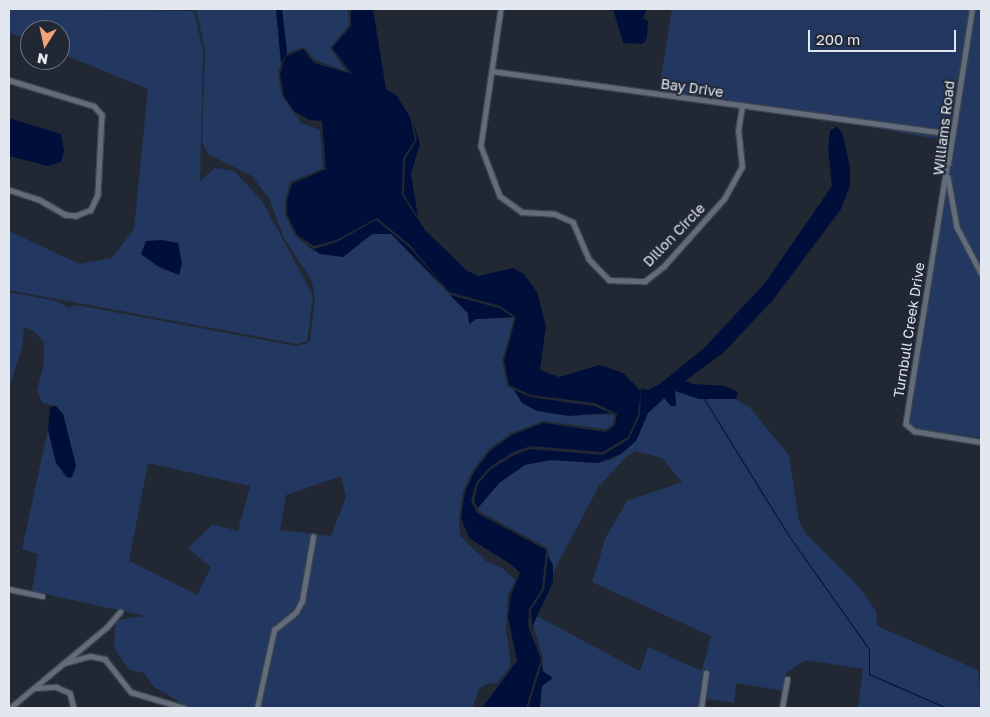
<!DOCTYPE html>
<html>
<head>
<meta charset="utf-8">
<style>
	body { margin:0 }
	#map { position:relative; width:990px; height:717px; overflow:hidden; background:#212834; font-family:"Golos Text",sans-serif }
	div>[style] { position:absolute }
	.green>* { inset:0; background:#223861 }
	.water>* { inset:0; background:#000f39 }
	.stream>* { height:1px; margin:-0.5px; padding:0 0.5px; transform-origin:0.5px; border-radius:0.5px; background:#000f39 }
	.roads { filter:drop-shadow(1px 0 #3e444f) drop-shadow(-1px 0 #3e444f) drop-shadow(0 1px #3e444f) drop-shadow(0 -1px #3e444f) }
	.street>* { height:4.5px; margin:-2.25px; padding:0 2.25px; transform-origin:2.25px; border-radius:2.25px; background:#636c7b }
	span { translate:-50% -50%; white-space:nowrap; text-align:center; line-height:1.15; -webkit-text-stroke:4px #212834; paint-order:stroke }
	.street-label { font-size:14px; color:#e3e8f0 }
	.frame { position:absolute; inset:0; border:10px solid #e3e8f0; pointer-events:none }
	.north { position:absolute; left:20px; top:20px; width:50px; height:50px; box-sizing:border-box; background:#212834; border:1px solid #6f757f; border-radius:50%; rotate:190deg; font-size:14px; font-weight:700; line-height:20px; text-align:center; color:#e3e8f0 }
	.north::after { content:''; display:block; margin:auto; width:18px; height:22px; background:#efa376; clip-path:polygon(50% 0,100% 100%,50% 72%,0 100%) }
	.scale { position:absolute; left:808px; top:30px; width:148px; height:22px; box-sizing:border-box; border:2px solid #e3e8f0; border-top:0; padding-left:6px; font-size:15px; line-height:18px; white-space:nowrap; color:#e3e8f0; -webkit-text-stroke:4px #212834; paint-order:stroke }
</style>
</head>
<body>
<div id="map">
	<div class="green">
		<div style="clip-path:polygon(9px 9px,194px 11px,203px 50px,200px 181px,215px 168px,234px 171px,262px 201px,313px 296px,307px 341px,297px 344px,9px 290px,9px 231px,79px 264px,112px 258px,134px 229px,148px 89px,60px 53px,60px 30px,30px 30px,30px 41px,9px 32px)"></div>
		<div style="clip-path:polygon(evenodd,196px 9px,276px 9px,281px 63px,278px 74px,282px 96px,301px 123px,320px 130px,323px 168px,290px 182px,285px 200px,285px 215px,295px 236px,312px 250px,343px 257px,372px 234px,391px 234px,468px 314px,470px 324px,476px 319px,514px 318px,502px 361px,507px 386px,514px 390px,522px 403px,547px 413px,614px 415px,613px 424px,606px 429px,543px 421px,511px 433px,489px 449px,472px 471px,463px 491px,459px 518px,460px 536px,486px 561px,502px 568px,515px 580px,508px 595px,506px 630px,511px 665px,497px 683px,486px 684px,479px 689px,472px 708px,181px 708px,177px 700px,154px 687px,144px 673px,128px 669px,114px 647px,116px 620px,145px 616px,32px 591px,38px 554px,22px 549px,48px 430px,63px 474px,68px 478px,76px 466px,63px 414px,56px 406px,43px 403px,37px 391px,44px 363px,44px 343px,35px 332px,24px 327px,22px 347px,9px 388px,9px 292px,56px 301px,69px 308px,76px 305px,296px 346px,308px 343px,310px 340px,315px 299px,312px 281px,284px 238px,269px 198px,252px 176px,208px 154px,202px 141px,205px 50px,196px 9px,148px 463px,250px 486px,238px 531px,213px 524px,188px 548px,211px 567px,197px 595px,129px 561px,148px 463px,196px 9px,341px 476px,346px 497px,331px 536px,280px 530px,286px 495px,341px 476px)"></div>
		<div style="clip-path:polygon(282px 9px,348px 9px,349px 25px,330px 48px,346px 71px,315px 60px,304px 47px,287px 53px)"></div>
		<div style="clip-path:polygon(672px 9px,981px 9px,981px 438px,907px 428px,949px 141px,659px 90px)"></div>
		<div style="clip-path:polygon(675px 391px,703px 399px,736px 399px,750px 408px,789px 455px,799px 521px,806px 534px,859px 587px,876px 611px,877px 626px,978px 670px,981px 708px,858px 708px,863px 669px,806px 660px,786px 673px,784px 691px,736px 683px,734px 703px,700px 698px,699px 708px,540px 708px,543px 658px,533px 625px,537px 616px,640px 671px,648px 647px,702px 671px,711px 636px,592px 582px,606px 537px,627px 501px,682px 482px,662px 458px,636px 451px,626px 457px,599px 486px,553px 572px,547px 548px,479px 511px,478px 505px,505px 478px,528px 463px,550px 460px,598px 463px,613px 459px,636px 441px,648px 413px,665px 398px,671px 406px,676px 402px)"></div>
	</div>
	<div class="water">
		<div style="clip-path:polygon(276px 9px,282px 9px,287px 53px,281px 63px)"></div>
		<div style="clip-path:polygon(351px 9px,373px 9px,386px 89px,397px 96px,410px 117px,415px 140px,403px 158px,402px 195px,425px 230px,466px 270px,478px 276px,513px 268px,524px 274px,537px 292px,546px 326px,540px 370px,559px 377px,600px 365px,623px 373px,641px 391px,638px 415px,628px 437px,602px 452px,531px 446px,513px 452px,490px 467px,476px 483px,471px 501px,477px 513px,546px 550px,542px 589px,529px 609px,528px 626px,541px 659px,526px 708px,482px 708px,517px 661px,508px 617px,511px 595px,520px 573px,512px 565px,469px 538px,461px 518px,465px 492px,474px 472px,490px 451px,512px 435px,543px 423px,606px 432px,615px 425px,617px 414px,595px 403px,531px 395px,509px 385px,504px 361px,516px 317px,500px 306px,449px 292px,410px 245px,377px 218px,336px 240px,314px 246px,297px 235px,287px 214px,287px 200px,292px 184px,326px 169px,322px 121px,309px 120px,294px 111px,284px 96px,280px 74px,285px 57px,303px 49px,314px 63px,352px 74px,332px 48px,351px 26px)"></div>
		<div style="clip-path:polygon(613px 9px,647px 9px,643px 18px,648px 21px,647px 38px,643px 44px,623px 43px)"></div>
		<div style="clip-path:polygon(9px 118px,61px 134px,64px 151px,61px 162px,48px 166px,9px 156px)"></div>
		<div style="clip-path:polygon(412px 118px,420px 144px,411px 174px,418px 217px,404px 195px,405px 159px,417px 140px)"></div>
		<div style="clip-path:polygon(837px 126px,843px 135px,850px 167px,850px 186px,841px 209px,773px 300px,724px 352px,685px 381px,693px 384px,725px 386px,738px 392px,736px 399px,699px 399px,675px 391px,676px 406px,671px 406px,664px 398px,648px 413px,636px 441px,621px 454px,598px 463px,550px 460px,525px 465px,499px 483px,478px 508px,474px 501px,478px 484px,491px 469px,514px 455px,531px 449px,603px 455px,629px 439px,640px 415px,641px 388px,648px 390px,660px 384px,704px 348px,765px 283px,832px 186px,828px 148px,830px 131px)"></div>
		<div style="clip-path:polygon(376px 220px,409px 247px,435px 276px,442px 285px,391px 234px,372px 234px,343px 257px,320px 254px,304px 242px,314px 249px,337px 242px)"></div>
		<div style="clip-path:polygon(162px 240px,178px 243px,182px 264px,179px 275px,159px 267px,141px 254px,146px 241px)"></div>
		<div style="clip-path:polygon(450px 295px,499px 308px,513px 317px,476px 319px,469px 324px,468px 313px)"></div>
		<div style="clip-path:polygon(514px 390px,530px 397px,594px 406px,610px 413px,569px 416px,537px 411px,522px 403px)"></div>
		<div style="clip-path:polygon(56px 406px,63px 414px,76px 466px,72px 477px,68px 478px,56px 463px,48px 430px,50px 407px)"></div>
		<div style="clip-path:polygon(548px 556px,553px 565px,553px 582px,533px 625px,533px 634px,531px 610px,544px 590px)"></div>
		<div style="clip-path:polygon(542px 663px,543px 671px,553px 678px,542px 686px,540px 708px,528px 708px)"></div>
	</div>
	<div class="stream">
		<div style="left:704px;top:399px;width:161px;rotate:58.2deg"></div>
		<div style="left:789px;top:536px;width:138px;rotate:54.7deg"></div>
		<div style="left:869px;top:649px;width:25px;rotate:90deg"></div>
		<div style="left:869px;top:674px;width:85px;rotate:23.6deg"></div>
	</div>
	<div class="roads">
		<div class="street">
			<div style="left:501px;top:9px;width:138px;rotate:98.3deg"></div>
			<div style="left:481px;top:146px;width:53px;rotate:69.2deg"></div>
			<div style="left:500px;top:196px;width:27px;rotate:36deg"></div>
			<div style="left:522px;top:212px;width:33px;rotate:3deg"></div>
			<div style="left:555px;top:214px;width:20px;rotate:24deg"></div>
			<div style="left:573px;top:222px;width:40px;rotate:66.6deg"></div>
			<div style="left:589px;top:259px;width:29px;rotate:46deg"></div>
			<div style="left:609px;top:280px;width:36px;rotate:2deg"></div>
			<div style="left:645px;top:281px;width:24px;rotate:-38deg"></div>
			<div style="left:664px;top:266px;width:90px;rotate:-48.2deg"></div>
			<div style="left:724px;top:199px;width:37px;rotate:-61deg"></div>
			<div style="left:742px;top:167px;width:36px;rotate:-96deg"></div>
			<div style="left:738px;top:131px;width:24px;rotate:-81deg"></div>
			<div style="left:492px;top:71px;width:464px;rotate:7.8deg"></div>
			<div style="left:9px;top:80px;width:89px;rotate:17deg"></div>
			<div style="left:94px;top:106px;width:12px;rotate:48deg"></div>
			<div style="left:102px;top:115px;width:80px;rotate:92.9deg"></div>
			<div style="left:98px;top:195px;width:17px;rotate:115deg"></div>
			<div style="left:91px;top:210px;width:16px;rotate:158deg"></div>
			<div style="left:76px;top:216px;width:11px;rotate:-175deg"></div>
			<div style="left:65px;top:215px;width:30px;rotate:-150deg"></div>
			<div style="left:39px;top:200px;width:32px;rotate:-162deg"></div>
			<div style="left:948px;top:161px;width:266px;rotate:99.1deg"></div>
			<div style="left:906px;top:424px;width:11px;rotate:41deg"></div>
			<div style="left:914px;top:431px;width:68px;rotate:9.3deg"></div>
			<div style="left:948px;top:164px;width:157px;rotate:-81.2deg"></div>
			<div style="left:948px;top:177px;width:51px;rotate:79.8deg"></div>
			<div style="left:957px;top:227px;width:52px;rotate:62.4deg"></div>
			<div style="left:9px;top:589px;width:34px;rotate:12deg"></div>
			<div style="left:64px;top:663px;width:27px;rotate:-15deg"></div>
			<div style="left:90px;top:656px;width:15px;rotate:11deg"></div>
			<div style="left:105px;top:659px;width:42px;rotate:51.8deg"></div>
			<div style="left:131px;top:692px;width:56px;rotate:16.5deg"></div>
			<div style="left:34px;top:688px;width:22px;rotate:-3deg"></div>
			<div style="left:56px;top:687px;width:15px;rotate:23deg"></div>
			<div style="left:70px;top:693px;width:16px;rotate:75deg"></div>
			<div style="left:10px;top:708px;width:126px;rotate:-39.9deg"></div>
			<div style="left:107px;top:627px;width:20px;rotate:-49deg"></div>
			<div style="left:257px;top:708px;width:80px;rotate:-77.7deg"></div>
			<div style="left:274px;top:630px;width:28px;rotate:-39deg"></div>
			<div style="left:296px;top:612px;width:13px;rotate:-61deg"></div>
			<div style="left:302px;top:601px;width:65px;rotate:-80.2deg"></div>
			<div style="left:701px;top:708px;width:35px;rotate:-82deg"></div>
			<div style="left:782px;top:708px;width:29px;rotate:-80deg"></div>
		</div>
	</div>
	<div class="street-label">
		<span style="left:692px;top:88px;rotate:8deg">Bay Drive</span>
		<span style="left:944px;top:128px;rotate:-83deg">Williams Road</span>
		<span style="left:674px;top:235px;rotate:-46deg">Dillon Circle</span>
		<span style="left:909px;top:330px;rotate:-81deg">Turnbull Creek Drive</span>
	</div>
	<div class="frame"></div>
	<div class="north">N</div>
	<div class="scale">200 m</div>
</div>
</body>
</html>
